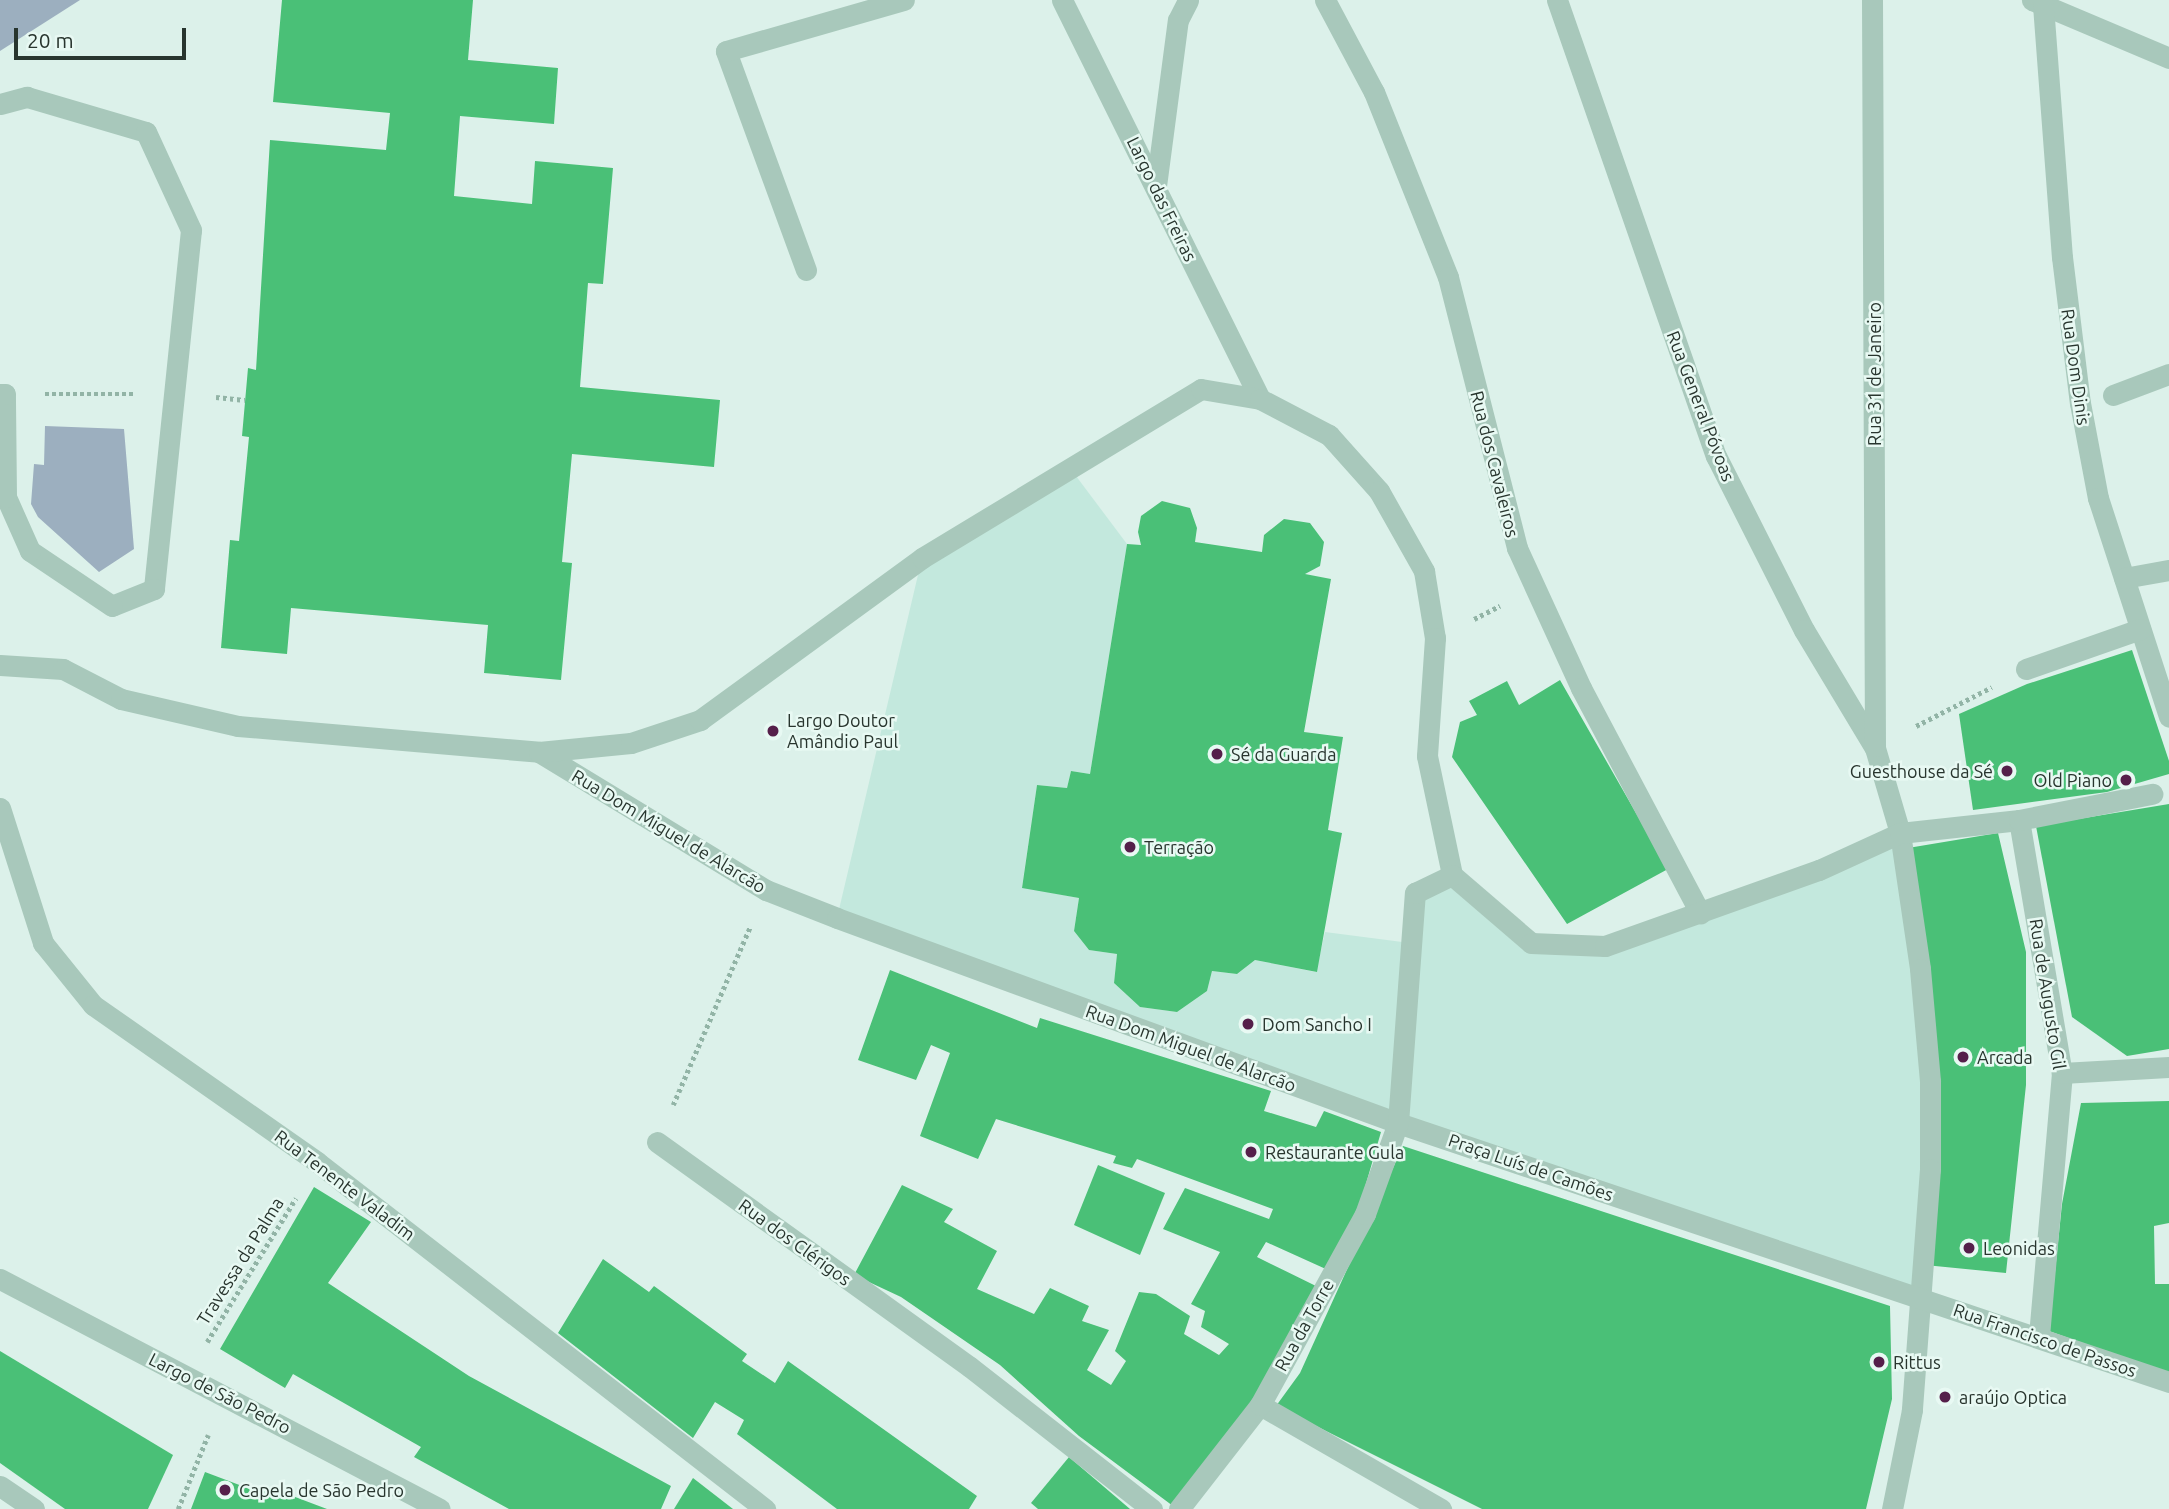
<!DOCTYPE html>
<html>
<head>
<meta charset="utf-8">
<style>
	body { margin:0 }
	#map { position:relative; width:2169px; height:1509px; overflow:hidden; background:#dcf1ea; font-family:Ubuntu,sans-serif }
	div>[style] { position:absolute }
	.green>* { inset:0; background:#9cafbf }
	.plaza>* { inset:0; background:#c3e8dd }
	.building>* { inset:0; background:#4ac077 }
	.path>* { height:4.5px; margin-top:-2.25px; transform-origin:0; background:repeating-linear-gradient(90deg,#92b4a6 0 3.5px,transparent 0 7px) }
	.minor>* { height:21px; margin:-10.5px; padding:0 10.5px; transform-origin:10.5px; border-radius:10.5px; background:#a8c8bb }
	.dots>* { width:19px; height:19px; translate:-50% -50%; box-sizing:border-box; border:4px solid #e8f9f3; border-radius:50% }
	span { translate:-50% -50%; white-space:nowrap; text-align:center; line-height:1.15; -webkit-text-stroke:5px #e8f9f3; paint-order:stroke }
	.street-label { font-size:18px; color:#28352e }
	.poi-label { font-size:18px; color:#28352e }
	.left { translate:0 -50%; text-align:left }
	.right { translate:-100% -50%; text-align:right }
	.scale { position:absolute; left:14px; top:28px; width:172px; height:32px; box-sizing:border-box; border:4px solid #28352e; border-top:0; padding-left:9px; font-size:21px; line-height:24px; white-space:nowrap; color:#28352e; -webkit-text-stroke:5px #e8f9f3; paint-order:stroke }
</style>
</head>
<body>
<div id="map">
	<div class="green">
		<div style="clip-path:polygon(0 0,80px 0,0 51px)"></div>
		<div style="clip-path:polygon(45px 426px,124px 429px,134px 549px,99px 572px,38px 517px,31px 504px,34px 464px,44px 465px)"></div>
	</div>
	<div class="plaza">
		<div style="clip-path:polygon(1070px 468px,1127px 544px,1090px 774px,1071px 771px,1067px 788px,1037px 785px,1022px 887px,1079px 898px,1074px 931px,1089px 950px,1117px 954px,1114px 983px,1140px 1007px,1177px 1012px,1207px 991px,1212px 971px,1237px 974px,1255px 960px,1316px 972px,1325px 932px,1410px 943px,1415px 893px,1452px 875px,1531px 943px,1605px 946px,1900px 833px,1920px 969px,1921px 1299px,837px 918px,922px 558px)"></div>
	</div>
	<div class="building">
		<div style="clip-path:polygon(282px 0,473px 0,468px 60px,558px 68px,554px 124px,460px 116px,454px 196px,532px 204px,535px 161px,613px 168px,603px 284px,588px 283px,580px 387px,720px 400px,714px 467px,572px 454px,562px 562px,572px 563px,561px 680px,484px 673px,488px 625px,291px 608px,287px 654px,221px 648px,230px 540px,239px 541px,249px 437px,242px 436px,248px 368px,256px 370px,270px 140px,386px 150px,390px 113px,273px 102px)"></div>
		<div style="clip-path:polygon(1162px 501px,1190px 508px,1197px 528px,1195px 542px,1262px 552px,1264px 535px,1284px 519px,1310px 523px,1324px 542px,1320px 566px,1305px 574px,1331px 579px,1304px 732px,1343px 737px,1328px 830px,1342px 833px,1317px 972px,1255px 960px,1237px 974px,1212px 971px,1207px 991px,1177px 1012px,1140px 1007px,1114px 983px,1117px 954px,1089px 950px,1074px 931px,1079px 898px,1022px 888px,1037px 785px,1067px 788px,1071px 771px,1090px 774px,1127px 544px,1141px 545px,1138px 532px,1141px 516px)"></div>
		<div style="clip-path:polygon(2132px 650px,2169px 761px,2169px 774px,2107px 792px,1973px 810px,1959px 714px,2027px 684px)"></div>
		<div style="clip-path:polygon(1560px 680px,1668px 869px,1567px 924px,1452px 757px,1460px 722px,1477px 715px,1469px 701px,1507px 681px,1519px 705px)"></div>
		<div style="clip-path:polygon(2169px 804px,2169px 1049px,2127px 1056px,2072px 1017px,2036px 826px)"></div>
		<div style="clip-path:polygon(1998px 833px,2026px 952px,2026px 1085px,2006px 1273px,1925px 1265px,1930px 1169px,1902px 849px)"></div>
		<div style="clip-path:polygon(890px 970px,1037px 1028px,1040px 1018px,1271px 1091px,1264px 1111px,1316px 1127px,1324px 1111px,1381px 1132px,1361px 1201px,1328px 1270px,1266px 1242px,1257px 1257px,1318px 1287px,1257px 1395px,1173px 1506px,1079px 1436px,1000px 1365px,901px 1297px,854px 1275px,902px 1185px,953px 1209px,944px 1222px,997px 1251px,977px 1289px,1034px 1314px,1050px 1288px,1089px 1306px,1082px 1321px,1109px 1330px,1087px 1370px,1111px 1385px,1126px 1361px,1115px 1351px,1139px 1292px,1156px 1294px,1190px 1316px,1184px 1334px,1219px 1355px,1229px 1344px,1201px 1327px,1205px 1311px,1191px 1304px,1220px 1252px,1163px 1229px,1185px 1188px,1269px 1219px,1273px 1209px,1137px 1159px,1132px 1168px,1113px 1163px,1116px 1156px,996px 1119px,978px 1159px,920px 1136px,950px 1053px,931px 1045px,916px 1080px,858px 1060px)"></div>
		<div style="clip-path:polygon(2169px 1101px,2169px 1223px,2154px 1226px,2155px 1284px,2169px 1284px,2169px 1374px,2049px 1331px,2062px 1204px,2081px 1103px)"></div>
		<div style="clip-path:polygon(1403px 1146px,1890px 1306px,1892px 1399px,1866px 1509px,1482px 1509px,1276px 1406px,1300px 1373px)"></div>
		<div style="clip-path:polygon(1098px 1165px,1165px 1193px,1140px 1255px,1074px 1225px)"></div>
		<div style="clip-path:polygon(314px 1187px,371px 1222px,328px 1283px,469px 1376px,671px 1486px,661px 1509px,509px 1509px,414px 1457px,421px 1447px,293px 1374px,285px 1388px,220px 1349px)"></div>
		<div style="clip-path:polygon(603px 1259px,649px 1292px,654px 1286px,747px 1354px,742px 1361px,775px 1383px,788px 1361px,977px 1496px,969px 1509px,837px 1509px,737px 1434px,744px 1420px,715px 1402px,693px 1438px,558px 1333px)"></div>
		<div style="clip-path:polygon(0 1351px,173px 1455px,148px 1509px,65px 1509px,0 1463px)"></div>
		<div style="clip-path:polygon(1069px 1457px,1130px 1509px,1038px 1509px,1031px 1503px)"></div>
		<div style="clip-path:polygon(205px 1472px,263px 1494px,266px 1486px,327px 1509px,191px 1509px)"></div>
		<div style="clip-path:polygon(693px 1478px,733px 1509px,674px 1509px)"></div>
	</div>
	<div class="path">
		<div style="left:45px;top:394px;width:89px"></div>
		<div style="left:216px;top:397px;width:29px;rotate:6deg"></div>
		<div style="left:1474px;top:619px;width:29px;rotate:-27deg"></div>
		<div style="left:1916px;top:726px;width:85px;rotate:-27.2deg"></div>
		<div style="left:673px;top:1105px;width:194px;rotate:-66.6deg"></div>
		<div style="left:207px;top:1342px;width:169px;rotate:-58.3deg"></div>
		<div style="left:178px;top:1509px;width:80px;rotate:-67.9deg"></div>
	</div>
	<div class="minor">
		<div style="left:1062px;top:0;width:445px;rotate:63.6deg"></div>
		<div style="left:1325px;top:0;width:104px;rotate:62deg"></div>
		<div style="left:1374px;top:92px;width:199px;rotate:68.2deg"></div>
		<div style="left:1448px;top:277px;width:280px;rotate:75.7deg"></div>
		<div style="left:1517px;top:548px;width:154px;rotate:65.4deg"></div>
		<div style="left:1581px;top:688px;width:255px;rotate:62.1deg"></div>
		<div style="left:1557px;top:0;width:483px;rotate:70.8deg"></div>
		<div style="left:1716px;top:456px;width:195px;rotate:63.2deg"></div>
		<div style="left:1804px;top:630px;width:138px;rotate:59deg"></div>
		<div style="left:1875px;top:748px;width:89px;rotate:73.6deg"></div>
		<div style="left:1900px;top:833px;width:137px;rotate:81.6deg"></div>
		<div style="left:1920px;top:969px;width:112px;rotate:84.9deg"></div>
		<div style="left:1930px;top:1081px;width:88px;rotate:90deg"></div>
		<div style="left:1930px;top:1169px;width:242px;rotate:94.3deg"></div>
		<div style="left:1912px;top:1410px;width:101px;rotate:101.4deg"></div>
		<div style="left:1872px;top:0;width:746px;rotate:89.77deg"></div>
		<div style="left:2032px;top:0;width:149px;rotate:22.9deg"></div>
		<div style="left:2043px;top:5px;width:253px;rotate:85.7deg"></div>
		<div style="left:2062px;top:257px;width:147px;rotate:83deg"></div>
		<div style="left:2080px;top:403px;width:97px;rotate:79.3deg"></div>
		<div style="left:2098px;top:498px;width:230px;rotate:72deg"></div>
		<div style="left:0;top:104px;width:28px;rotate:-15deg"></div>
		<div style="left:27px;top:97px;width:124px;rotate:16.4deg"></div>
		<div style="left:146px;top:132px;width:108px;rotate:65.3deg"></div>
		<div style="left:191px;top:230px;width:361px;rotate:95.9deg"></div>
		<div style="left:154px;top:589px;width:45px;rotate:158deg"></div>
		<div style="left:112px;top:606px;width:99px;rotate:-146.1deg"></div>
		<div style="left:30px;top:551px;width:59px;rotate:-114deg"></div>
		<div style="left:6px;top:497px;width:103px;rotate:-90.6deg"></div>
		<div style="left:5px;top:394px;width:5px;rotate:180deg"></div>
		<div style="left:1156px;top:186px;width:167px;rotate:-82.5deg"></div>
		<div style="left:1178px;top:20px;width:22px;rotate:-63deg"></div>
		<div style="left:806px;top:270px;width:233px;rotate:-110.1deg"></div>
		<div style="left:726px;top:51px;width:185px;rotate:-16deg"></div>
		<div style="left:2113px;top:395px;width:60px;rotate:-20.6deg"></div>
		<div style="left:2124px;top:578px;width:46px;rotate:-10.1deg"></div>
		<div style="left:0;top:665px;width:63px;rotate:3.6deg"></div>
		<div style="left:63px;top:669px;width:65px;rotate:27.3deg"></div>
		<div style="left:121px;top:699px;width:120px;rotate:13deg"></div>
		<div style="left:238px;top:726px;width:302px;rotate:4.9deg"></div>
		<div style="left:539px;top:752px;width:266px;rotate:31.3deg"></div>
		<div style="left:766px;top:890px;width:76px;rotate:21.5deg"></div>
		<div style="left:837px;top:918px;width:597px;rotate:20.07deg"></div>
		<div style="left:1398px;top:1123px;width:813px;rotate:18.57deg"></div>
		<div style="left:2026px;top:669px;width:121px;rotate:-19.3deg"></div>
		<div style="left:539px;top:752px;width:92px;rotate:-5.6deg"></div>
		<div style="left:631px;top:743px;width:73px;rotate:-18.4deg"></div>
		<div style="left:700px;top:720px;width:275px;rotate:-36.1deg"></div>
		<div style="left:922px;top:558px;width:326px;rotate:-31.2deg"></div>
		<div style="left:1201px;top:389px;width:60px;rotate:9.6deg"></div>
		<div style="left:1260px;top:399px;width:78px;rotate:27.6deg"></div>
		<div style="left:1329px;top:435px;width:75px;rotate:48.2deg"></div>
		<div style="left:1379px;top:491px;width:92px;rotate:60.6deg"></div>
		<div style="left:1424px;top:571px;width:68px;rotate:80.7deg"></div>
		<div style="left:1435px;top:638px;width:118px;rotate:93.9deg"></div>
		<div style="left:1427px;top:756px;width:122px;rotate:78.1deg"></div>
		<div style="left:1452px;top:875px;width:104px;rotate:40.7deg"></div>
		<div style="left:1531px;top:943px;width:74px;rotate:2.3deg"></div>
		<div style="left:1605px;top:946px;width:227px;rotate:-19.6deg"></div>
		<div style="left:1819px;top:870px;width:89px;rotate:-24.6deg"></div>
		<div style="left:1900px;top:833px;width:120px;rotate:-6.2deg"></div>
		<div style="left:2019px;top:820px;width:257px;rotate:80.4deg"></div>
		<div style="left:2062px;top:1073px;width:263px;rotate:95deg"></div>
		<div style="left:0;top:808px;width:142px;rotate:72.3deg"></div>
		<div style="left:43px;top:943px;width:80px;rotate:51.1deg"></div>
		<div style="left:93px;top:1005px;width:274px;rotate:35deg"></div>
		<div style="left:317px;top:1162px;width:567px;rotate:37.76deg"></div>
		<div style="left:2019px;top:820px;width:136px;rotate:-11.1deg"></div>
		<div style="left:2062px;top:1073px;width:107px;rotate:-3.2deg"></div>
		<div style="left:657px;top:1142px;width:385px;rotate:35.7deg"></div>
		<div style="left:970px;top:1367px;width:231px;rotate:38deg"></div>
		<div style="left:0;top:1279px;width:496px;rotate:27.6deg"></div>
		<div style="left:1260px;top:1405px;width:209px;rotate:29.9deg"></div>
		<div style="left:0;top:1486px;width:41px;rotate:34.1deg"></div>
		<div style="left:1179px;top:1509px;width:132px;rotate:-52.1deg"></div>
		<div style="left:1260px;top:1405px;width:218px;rotate:-61.2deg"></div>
		<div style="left:1365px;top:1214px;width:97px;rotate:-70.1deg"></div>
		<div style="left:1398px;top:1123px;width:231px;rotate:-85.8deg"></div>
		<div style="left:1415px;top:893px;width:41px;rotate:-25.9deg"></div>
	</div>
	<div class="dots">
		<div style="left:773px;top:731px;background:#551f4a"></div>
		<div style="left:1217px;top:754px;background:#551f4a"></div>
		<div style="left:2007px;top:771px;background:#551f4a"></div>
		<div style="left:2126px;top:780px;background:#551f4a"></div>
		<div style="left:1130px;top:847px;background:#551f4a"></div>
		<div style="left:1248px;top:1024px;background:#551f4a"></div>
		<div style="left:1963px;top:1057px;background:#551f4a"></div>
		<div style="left:1251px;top:1152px;background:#551f4a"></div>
		<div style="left:1969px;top:1248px;background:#551f4a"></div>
		<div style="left:1879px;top:1362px;background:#551f4a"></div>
		<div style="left:1945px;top:1397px;background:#551f4a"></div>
		<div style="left:225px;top:1490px;background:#551f4a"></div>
	</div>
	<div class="street-label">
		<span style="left:1162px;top:199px;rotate:64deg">Largo das Freiras</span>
		<span style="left:2076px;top:367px;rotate:82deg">Rua Dom Dinis</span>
		<span style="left:1874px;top:374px;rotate:-90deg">Rua 31 de Janeiro</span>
		<span style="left:1701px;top:406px;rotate:69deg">Rua General Póvoas</span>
		<span style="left:1495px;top:464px;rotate:76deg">Rua dos Cavaleiros</span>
		<span style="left:669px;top:831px;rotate:31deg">Rua Dom Miguel de Alarcão</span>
		<span style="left:2048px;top:994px;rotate:81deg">Rua de Augusto Gil</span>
		<span style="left:1191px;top:1048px;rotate:20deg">Rua Dom Miguel de Alarcão</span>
		<span style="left:1531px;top:1167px;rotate:19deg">Praça Luís de Camões</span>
		<span style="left:345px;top:1185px;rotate:37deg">Rua Tenente Valadim</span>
		<span style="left:795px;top:1242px;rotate:36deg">Rua dos Clérigos</span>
		<span style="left:240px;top:1261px;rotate:-58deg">Travessa da Palma</span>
		<span style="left:1304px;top:1325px;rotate:-61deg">Rua da Torre</span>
		<span style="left:2045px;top:1340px;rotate:19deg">Rua Francisco de Passos</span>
		<span style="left:220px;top:1393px;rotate:27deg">Largo de São Pedro</span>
	</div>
	<div class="poi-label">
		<span class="left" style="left:787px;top:731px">Largo Doutor<br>Amândio Paul</span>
		<span class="left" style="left:1231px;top:754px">Sé da Guarda</span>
		<span class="right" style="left:1993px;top:771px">Guesthouse da Sé</span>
		<span class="right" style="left:2112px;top:780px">Old Piano</span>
		<span class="left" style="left:1144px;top:847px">Terração</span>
		<span class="left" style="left:1262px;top:1024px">Dom Sancho I</span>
		<span class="left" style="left:1977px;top:1057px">Arcada</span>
		<span class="left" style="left:1265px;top:1152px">Restaurante Gula</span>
		<span class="left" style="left:1983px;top:1248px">Leonidas</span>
		<span class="left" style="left:1893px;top:1362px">Rittus</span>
		<span class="left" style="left:1959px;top:1397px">araújo Optica</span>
		<span class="left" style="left:239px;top:1490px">Capela de São Pedro</span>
	</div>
	<div class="scale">20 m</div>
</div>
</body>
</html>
